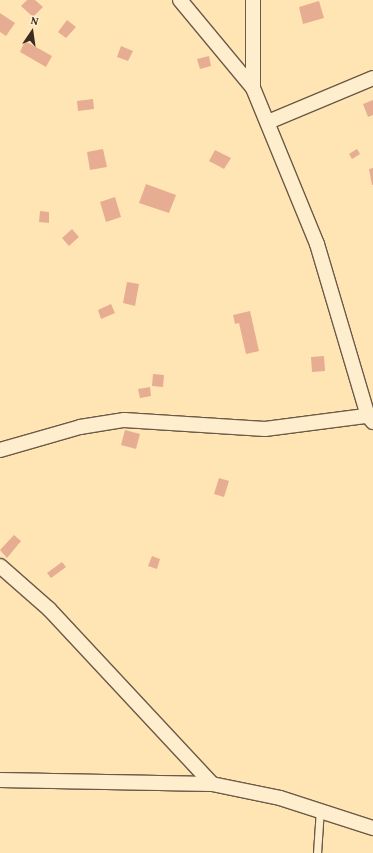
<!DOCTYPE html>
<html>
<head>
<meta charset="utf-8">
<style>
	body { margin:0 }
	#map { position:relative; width:373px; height:853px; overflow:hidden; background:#fee5b3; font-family:"Gentium Book Plus",serif }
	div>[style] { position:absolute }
	.building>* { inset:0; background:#e7ad93 }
	.roads { filter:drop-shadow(1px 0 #6c5a47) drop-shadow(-1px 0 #6c5a47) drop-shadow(0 1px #6c5a47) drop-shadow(0 -1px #6c5a47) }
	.lane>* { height:7px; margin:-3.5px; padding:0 3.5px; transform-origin:3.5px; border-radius:3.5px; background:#feeece }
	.street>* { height:14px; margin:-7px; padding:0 7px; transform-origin:7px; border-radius:7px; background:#feeece }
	span { translate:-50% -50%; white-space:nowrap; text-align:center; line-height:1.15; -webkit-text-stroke:4px #feeece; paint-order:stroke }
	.north { position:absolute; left:12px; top:12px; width:40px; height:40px; -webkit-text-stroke:3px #feeece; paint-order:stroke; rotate:13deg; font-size:11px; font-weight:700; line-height:16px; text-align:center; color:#3b2c23 }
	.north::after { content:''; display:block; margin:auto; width:14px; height:18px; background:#3b2c23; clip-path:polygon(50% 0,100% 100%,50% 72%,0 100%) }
</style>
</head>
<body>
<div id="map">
	<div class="building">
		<div style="clip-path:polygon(27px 0,35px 0,43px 7px,33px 17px,21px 6px)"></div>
		<div style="clip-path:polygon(319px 1px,324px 18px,303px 24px,299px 7px)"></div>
		<div style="clip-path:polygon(0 13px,15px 23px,6px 36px,0 32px)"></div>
		<div style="clip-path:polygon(67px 20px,76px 27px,66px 38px,58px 32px)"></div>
		<div style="clip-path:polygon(25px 41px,52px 56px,46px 67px,20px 52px)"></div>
		<div style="clip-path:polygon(121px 46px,133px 51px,128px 61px,117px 57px)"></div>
		<div style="clip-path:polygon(209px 56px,211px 66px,200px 69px,197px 59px)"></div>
		<div style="clip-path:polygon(93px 99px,94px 109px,78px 111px,77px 101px)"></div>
		<div style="clip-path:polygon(373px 100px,373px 115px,368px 117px,363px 104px)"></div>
		<div style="clip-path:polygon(103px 149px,107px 167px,90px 170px,87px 152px)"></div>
		<div style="clip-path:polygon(357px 149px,360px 154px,352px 159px,349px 154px)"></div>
		<div style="clip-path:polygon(215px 150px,231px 158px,224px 169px,209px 161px)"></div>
		<div style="clip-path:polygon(373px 168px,373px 185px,372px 185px,369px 169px)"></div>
		<div style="clip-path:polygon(146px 184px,176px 195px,169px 213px,139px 203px)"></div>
		<div style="clip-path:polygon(115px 197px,121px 217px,106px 222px,100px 202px)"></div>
		<div style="clip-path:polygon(40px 211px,49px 212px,49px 223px,39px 222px)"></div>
		<div style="clip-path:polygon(72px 229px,79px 237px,69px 246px,62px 238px)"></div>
		<div style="clip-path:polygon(127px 282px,139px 284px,135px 306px,123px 303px)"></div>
		<div style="clip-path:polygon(111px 304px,115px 313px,101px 319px,98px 310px)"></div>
		<div style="clip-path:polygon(250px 311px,259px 351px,246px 354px,239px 323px,235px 324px,233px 315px)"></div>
		<div style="clip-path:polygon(324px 356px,325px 371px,312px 372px,311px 357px)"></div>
		<div style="clip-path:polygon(153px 374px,164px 375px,163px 387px,152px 386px)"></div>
		<div style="clip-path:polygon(150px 387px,151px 396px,140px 398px,138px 389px)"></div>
		<div style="clip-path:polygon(125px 430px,140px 434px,136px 449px,121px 445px)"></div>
		<div style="clip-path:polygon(219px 478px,229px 481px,224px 497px,214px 494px)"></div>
		<div style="clip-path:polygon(14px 535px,21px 541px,7px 558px,0 550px)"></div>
		<div style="clip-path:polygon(152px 556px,160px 559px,157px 569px,148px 566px)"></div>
		<div style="clip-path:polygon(62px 562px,66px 567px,51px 578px,47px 573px)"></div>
	</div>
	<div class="roads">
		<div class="lane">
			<div style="left:317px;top:853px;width:44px;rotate:-86.1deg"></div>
		</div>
		<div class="street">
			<div style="left:180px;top:0;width:114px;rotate:50.3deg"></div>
			<div style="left:253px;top:0;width:88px;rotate:90deg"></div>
			<div style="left:253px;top:88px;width:169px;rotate:67.7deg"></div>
			<div style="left:317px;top:244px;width:179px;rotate:73.5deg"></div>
			<div style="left:368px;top:416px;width:8px;rotate:50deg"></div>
			<div style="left:268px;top:122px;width:114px;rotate:-22.7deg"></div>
			<div style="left:0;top:450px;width:83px;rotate:-16deg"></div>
			<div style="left:80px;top:427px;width:45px;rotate:-9deg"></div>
			<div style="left:124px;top:420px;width:141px;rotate:3.7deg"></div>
			<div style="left:265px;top:429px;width:109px;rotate:-7.4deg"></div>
			<div style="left:0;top:566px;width:65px;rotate:41.3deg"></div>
			<div style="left:49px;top:609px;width:239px;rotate:47deg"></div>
			<div style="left:0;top:780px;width:212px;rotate:1.1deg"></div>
			<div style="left:212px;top:784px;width:69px;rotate:11.6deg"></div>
			<div style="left:280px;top:798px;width:98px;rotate:17.9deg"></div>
		</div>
	</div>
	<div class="north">N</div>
</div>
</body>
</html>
